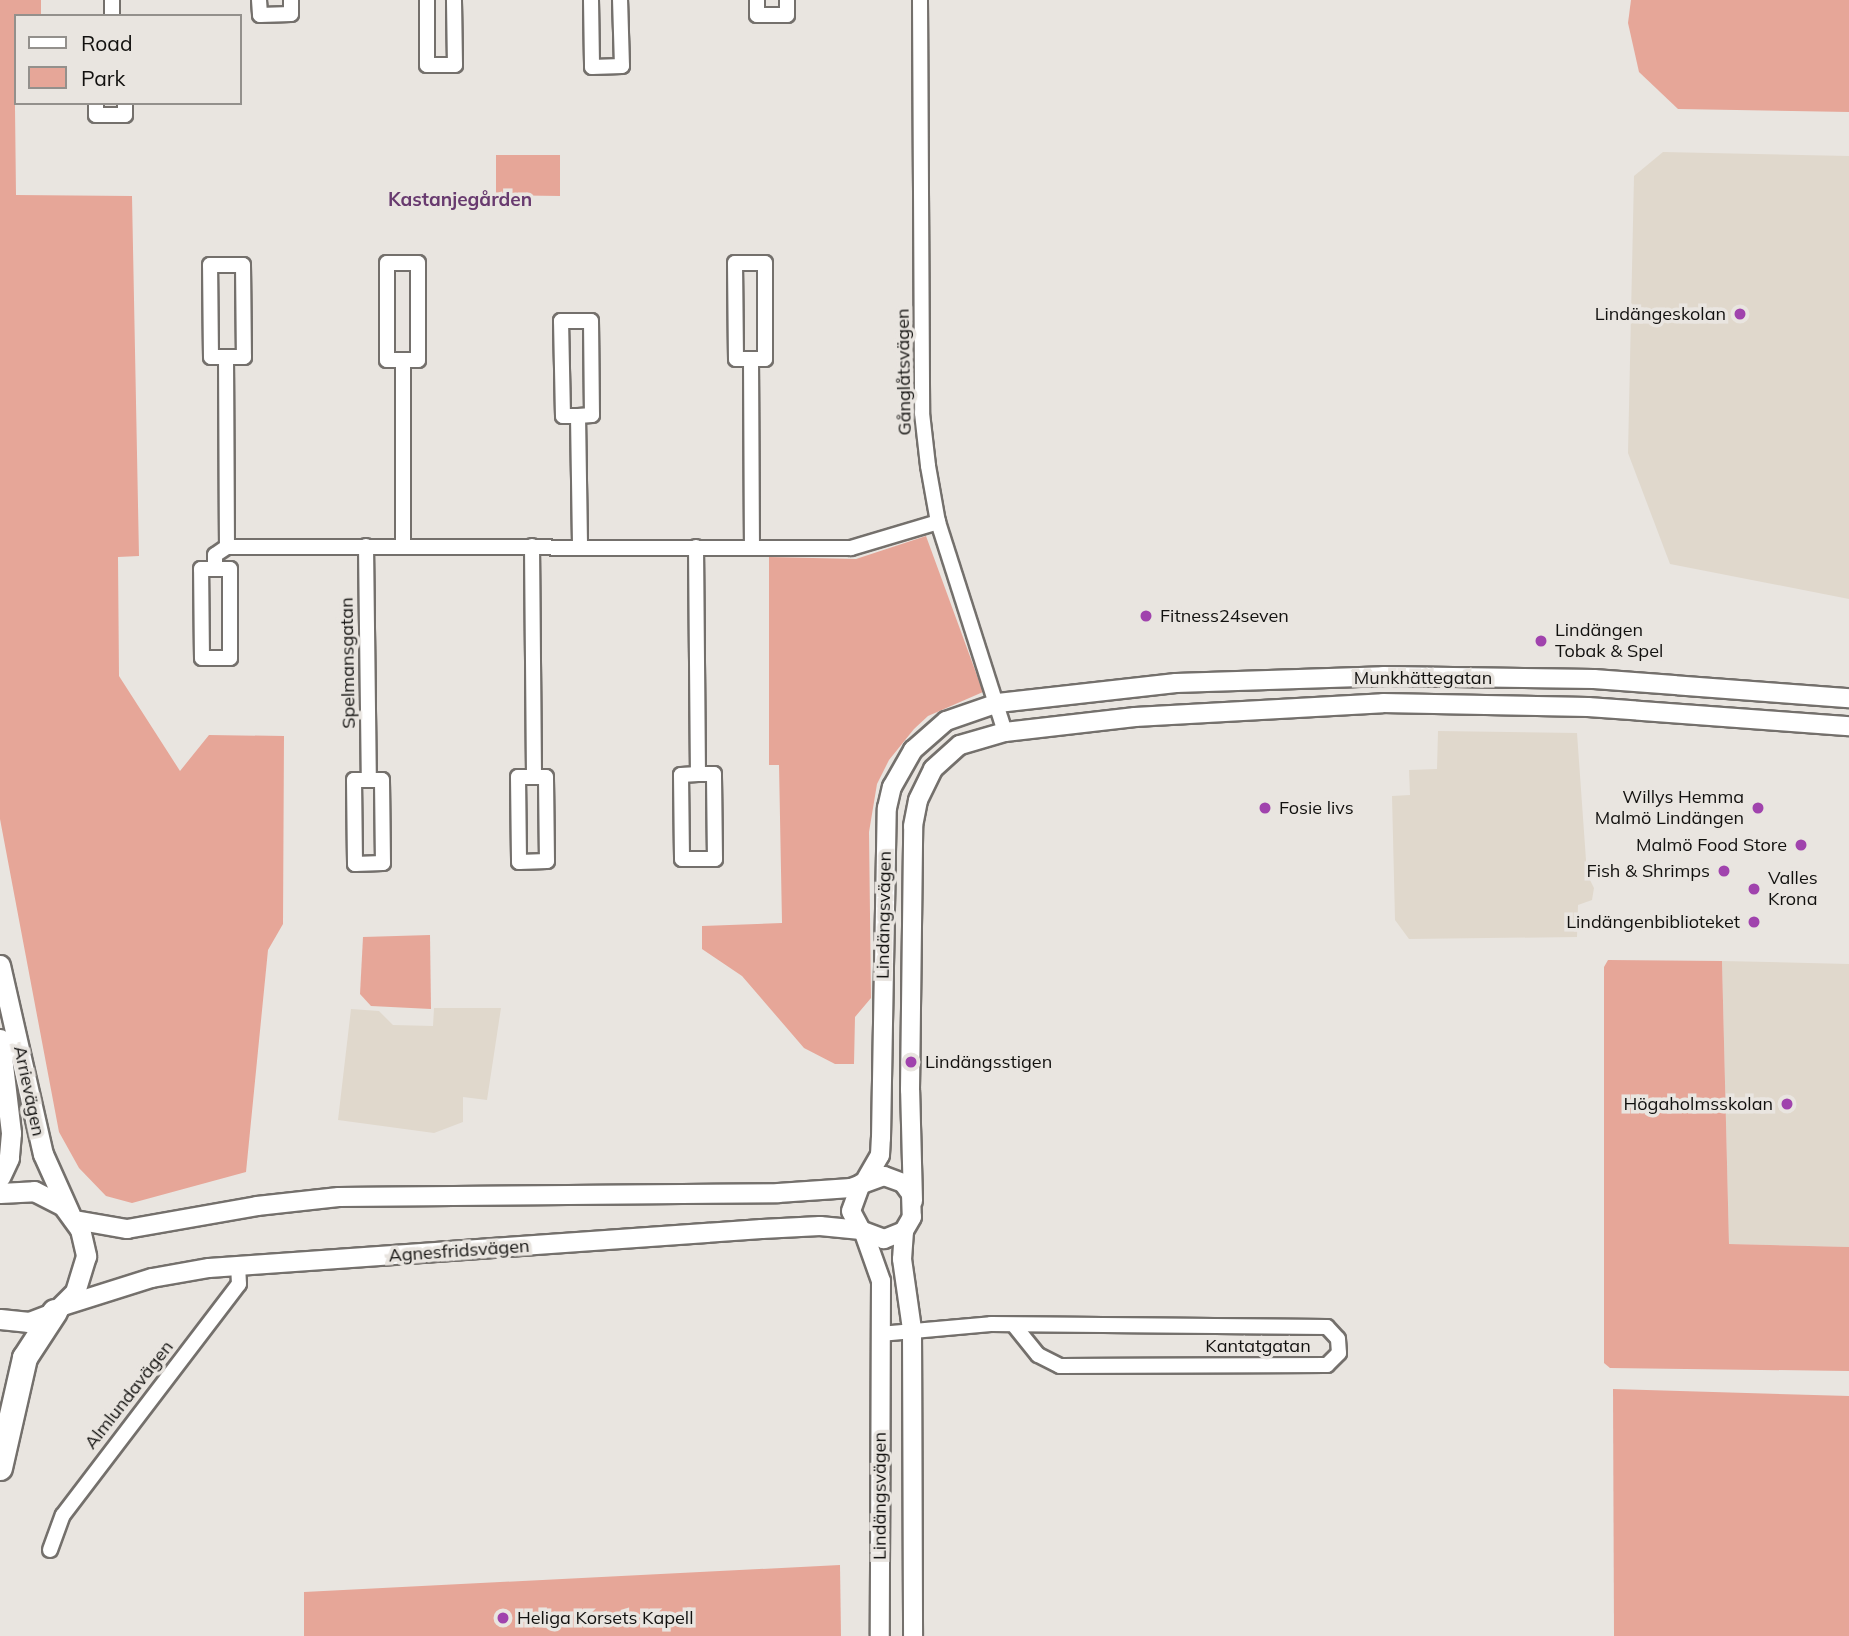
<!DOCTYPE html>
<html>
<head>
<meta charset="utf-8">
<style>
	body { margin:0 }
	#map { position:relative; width:1849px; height:1636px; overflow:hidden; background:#e9e5e0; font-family:Mulish,sans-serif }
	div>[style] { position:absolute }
	.built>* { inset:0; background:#e0d8cc }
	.green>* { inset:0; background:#e6a698 }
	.roads { filter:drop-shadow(2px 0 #74706c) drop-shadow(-2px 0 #74706c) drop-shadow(0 2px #74706c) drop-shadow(0 -2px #74706c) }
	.minor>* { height:14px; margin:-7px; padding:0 7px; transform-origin:7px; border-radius:7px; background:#fff }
	.tertiary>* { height:18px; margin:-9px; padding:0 9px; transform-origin:9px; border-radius:9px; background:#fff }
	.secondary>* { height:19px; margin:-9.5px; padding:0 9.5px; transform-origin:9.5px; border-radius:9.5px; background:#fff }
	.motorway>* { height:24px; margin:-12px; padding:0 12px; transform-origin:12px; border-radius:12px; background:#fff }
	.dots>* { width:19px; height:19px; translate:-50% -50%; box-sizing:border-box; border:4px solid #e9e5e0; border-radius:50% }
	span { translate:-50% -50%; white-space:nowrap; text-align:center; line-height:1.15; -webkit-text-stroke:7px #e9e5e0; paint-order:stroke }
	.poi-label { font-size:18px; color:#12110f }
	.right { translate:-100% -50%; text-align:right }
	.left { translate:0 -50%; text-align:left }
	.street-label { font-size:18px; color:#12110f }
	.neighbourhood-label { font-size:19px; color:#683a6f; font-weight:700 }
	.legend { position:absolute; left:14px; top:14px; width:228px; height:91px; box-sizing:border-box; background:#e9e5e0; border:2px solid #93908c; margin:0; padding:9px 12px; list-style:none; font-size:21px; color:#12110f }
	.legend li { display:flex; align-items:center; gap:14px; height:35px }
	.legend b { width:35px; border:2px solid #93908c }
</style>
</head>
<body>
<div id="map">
	<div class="built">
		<div style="clip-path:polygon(1663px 152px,1849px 156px,1849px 599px,1670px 564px,1628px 453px,1634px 176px)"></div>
		<div style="clip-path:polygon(1438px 731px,1577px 733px,1587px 874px,1594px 888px,1592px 900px,1578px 905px,1577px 937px,1409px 939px,1395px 920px,1392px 796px,1410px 795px,1409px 770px,1437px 769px)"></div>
		<div style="clip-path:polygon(1722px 961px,1849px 964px,1849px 1247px,1729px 1244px)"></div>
		<div style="clip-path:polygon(434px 1008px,501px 1008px,487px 1100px,463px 1097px,463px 1122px,434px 1133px,338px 1120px,351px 1009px,379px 1011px,393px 1025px,433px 1026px)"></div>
	</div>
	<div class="green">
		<div style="clip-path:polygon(0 0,41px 0,41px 16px,16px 16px,14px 21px,16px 195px,132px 196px,139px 556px,118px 557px,119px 676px,180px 771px,209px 735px,284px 736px,283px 924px,268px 950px,246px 1172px,132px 1203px,106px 1196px,79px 1168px,59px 1132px,0 819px)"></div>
		<div style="clip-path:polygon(1631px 0,1849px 0,1849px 112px,1678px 109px,1639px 72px,1628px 23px)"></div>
		<div style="clip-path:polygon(496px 155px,560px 155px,560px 196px,496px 195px)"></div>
		<div style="clip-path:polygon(926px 536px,983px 692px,928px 716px,914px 729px,889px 760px,877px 784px,869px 832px,871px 998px,855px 1017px,854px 1064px,835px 1064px,804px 1048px,742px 976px,702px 949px,702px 926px,782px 923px,779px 765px,769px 765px,769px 557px,856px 559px)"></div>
		<div style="clip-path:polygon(430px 935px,431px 1009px,371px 1006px,360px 994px,363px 937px)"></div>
		<div style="clip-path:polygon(1608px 960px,1722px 961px,1729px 1244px,1849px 1247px,1849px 1371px,1610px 1368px,1604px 1363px,1604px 967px)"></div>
		<div style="clip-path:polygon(1613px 1389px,1849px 1396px,1849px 1636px,1614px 1636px)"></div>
		<div style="clip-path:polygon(840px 1565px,841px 1636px,304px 1636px,304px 1592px)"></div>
	</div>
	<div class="roads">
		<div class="minor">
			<div style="left:112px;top:0;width:16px;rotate:90deg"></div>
			<div style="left:259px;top:0;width:15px;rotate:86deg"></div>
			<div style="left:260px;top:15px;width:31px;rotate:-2deg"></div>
			<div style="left:291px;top:14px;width:14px;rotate:-90deg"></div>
			<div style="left:427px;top:0;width:65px;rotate:90deg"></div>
			<div style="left:427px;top:65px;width:28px"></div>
			<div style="left:455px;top:65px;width:65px;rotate:-90.9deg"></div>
			<div style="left:591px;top:0;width:67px;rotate:89.1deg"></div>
			<div style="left:592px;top:67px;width:30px;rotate:-2deg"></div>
			<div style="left:622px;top:66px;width:66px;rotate:-91.7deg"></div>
			<div style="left:757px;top:0;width:15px;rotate:90deg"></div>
			<div style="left:757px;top:15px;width:30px"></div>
			<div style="left:787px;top:15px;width:15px;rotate:-90deg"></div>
			<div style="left:920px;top:0;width:413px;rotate:89.7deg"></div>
			<div style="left:922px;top:413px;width:53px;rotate:83.5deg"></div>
			<div style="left:928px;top:466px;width:57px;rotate:79.9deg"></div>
			<div style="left:938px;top:522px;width:220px;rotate:72.3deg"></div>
			<div style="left:96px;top:103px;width:12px;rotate:90deg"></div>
			<div style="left:96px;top:115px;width:29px"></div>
			<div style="left:125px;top:115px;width:12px;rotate:-90deg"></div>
			<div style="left:226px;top:357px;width:15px;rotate:180deg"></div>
			<div style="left:211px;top:357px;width:92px;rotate:-90.6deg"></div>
			<div style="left:210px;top:265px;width:33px"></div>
			<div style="left:243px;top:265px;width:92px;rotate:89.4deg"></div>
			<div style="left:244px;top:357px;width:18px;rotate:180deg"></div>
			<div style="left:226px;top:357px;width:190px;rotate:89.7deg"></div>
			<div style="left:751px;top:359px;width:15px;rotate:180deg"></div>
			<div style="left:736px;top:359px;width:96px;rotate:-90.6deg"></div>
			<div style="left:735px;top:263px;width:30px"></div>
			<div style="left:765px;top:263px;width:96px;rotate:90deg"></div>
			<div style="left:765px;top:359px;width:14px;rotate:180deg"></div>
			<div style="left:751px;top:359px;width:187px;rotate:89.7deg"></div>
			<div style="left:578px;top:416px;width:15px;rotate:180deg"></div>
			<div style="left:563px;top:416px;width:95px;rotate:-91.2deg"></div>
			<div style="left:561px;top:321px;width:30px"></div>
			<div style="left:591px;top:321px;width:94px;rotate:89.4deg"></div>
			<div style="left:592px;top:415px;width:14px;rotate:176deg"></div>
			<div style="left:578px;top:416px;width:129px;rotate:89.1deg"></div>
			<div style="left:366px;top:546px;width:234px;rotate:89.3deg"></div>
			<div style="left:369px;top:780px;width:15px;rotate:180deg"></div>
			<div style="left:354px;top:780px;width:84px;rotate:89.3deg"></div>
			<div style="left:355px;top:864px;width:28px;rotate:-2deg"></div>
			<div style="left:383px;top:863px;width:83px;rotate:-90.7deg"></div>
			<div style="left:382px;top:780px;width:13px;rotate:180deg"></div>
			<div style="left:403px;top:546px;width:186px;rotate:-90deg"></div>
			<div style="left:403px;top:360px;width:15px"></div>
			<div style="left:418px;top:360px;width:97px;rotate:-90deg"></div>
			<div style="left:418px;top:263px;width:31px;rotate:180deg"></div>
			<div style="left:387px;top:263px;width:97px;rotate:90deg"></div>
			<div style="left:387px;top:360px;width:16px"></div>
			<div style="left:532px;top:546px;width:231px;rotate:89.5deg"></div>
			<div style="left:534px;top:777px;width:16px;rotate:180deg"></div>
			<div style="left:518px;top:777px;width:85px;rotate:89.3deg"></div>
			<div style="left:519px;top:862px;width:28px;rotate:-2deg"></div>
			<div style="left:547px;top:861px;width:84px;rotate:-90.7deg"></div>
			<div style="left:546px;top:777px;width:12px;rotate:180deg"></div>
			<div style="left:696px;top:547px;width:227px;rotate:89.5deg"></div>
			<div style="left:698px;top:774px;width:17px;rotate:177deg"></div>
			<div style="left:681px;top:775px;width:84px;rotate:89.3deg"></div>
			<div style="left:682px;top:859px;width:33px"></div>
			<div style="left:715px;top:859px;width:85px;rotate:-90.7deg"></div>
			<div style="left:714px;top:774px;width:16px;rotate:180deg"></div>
			<div style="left:215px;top:569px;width:15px"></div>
			<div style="left:230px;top:569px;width:89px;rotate:90deg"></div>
			<div style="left:230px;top:658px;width:28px;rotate:180deg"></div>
			<div style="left:202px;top:658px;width:89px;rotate:-90.6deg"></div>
			<div style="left:201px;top:569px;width:14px"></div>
			<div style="left:215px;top:569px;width:14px;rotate:-90deg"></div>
			<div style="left:215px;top:555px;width:14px;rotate:-34deg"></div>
			<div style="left:227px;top:547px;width:624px;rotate:0.09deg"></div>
			<div style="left:851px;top:548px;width:91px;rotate:-16.6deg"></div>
			<div style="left:880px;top:1334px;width:111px;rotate:-5.1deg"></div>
			<div style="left:991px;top:1324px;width:336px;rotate:0.5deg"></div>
			<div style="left:1327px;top:1327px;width:16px;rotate:47deg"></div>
			<div style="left:1338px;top:1339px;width:14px;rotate:86deg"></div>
			<div style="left:1339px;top:1353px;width:17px;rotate:135deg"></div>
			<div style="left:1327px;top:1365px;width:267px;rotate:179.8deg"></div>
			<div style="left:1060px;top:1366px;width:25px;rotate:-153deg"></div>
			<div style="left:1038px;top:1355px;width:38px;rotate:-129deg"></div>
			<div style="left:50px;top:1550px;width:37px;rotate:-70deg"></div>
			<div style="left:63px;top:1515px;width:290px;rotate:-52.7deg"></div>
			<div style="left:239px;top:1284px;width:18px;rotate:-93deg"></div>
		</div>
		<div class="tertiary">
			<div style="left:865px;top:1181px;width:30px;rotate:-60deg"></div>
			<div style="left:880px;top:1155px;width:17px;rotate:-87deg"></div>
			<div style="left:881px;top:1138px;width:330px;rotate:-89deg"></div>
			<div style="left:887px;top:808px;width:22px;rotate:-77deg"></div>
			<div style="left:892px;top:787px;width:43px;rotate:-60.4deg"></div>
			<div style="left:913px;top:750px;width:44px;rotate:-41.3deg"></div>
			<div style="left:946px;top:721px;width:55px;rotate:-19.1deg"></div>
			<div style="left:998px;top:703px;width:179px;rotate:-6.4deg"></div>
			<div style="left:1176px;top:683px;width:207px;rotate:-1.9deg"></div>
			<div style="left:1383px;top:676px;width:211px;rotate:0.8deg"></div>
			<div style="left:1594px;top:679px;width:256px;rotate:4.3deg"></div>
			<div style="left:913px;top:1201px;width:111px;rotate:-91.5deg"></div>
			<div style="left:910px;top:1090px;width:264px;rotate:-89.3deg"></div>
			<div style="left:913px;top:826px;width:26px;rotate:-79deg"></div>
			<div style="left:918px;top:800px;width:34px;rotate:-64deg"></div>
			<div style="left:933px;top:769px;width:36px;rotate:-42deg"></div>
			<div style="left:960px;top:745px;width:47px;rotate:-16.1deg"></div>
			<div style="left:1005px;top:732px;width:131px;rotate:-6.6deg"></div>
			<div style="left:1135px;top:717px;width:248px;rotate:-3.2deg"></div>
			<div style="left:1383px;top:703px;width:205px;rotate:1.1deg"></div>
			<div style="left:1588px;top:707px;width:262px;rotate:4.2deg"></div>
			<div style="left:75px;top:1220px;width:53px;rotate:9.8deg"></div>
			<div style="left:127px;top:1229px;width:132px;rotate:-10deg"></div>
			<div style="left:257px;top:1206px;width:82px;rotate:-6.3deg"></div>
			<div style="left:339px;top:1197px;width:439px;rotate:-0.5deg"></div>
			<div style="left:778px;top:1193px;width:73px;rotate:-3.9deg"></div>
			<div style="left:851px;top:1188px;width:35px;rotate:-20deg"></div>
			<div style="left:884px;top:1176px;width:20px;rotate:20deg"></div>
			<div style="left:903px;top:1183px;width:14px;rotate:54deg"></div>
			<div style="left:911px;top:1194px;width:23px;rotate:88deg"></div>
			<div style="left:912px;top:1217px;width:16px;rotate:120deg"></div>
			<div style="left:904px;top:1231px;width:22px;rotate:158deg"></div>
			<div style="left:884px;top:1239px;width:25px;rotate:-159deg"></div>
			<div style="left:861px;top:1230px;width:21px;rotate:-118deg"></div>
			<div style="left:851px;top:1211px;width:29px;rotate:-70deg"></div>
			<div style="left:904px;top:1231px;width:28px;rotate:94deg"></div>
			<div style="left:902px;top:1259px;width:71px;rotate:81.9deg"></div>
			<div style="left:912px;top:1329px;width:307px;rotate:89.8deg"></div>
			<div style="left:864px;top:1233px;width:51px;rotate:70.5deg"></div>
			<div style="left:881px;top:1281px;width:355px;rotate:90.2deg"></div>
			<div style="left:63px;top:1306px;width:93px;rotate:-17.5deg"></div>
			<div style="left:152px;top:1278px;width:58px;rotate:-10deg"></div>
			<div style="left:209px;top:1268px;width:554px;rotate:-4.03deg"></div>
			<div style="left:762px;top:1229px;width:58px;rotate:-3deg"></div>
			<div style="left:820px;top:1226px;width:41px;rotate:5.6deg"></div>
		</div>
		<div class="secondary">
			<div style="left:0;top:965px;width:194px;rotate:77.2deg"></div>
			<div style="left:43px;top:1154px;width:66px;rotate:65.8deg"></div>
			<div style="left:0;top:1039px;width:95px;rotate:83.3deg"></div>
			<div style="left:11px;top:1133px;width:25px;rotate:95deg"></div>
			<div style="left:9px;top:1158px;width:21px;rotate:115deg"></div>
			<div style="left:0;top:1193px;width:34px;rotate:-3deg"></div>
			<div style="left:34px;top:1191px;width:33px;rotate:27deg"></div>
			<div style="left:63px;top:1206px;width:29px;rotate:54deg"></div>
			<div style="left:80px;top:1229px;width:28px;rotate:77deg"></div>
			<div style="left:86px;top:1256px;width:38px;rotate:107deg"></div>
			<div style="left:75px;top:1292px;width:28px;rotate:135deg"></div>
			<div style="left:55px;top:1312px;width:28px;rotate:159deg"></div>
			<div style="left:29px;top:1322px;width:29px;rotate:-174deg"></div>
		</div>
		<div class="motorway">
			<div style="left:0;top:1468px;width:113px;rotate:-77.2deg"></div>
			<div style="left:25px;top:1358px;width:55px;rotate:-56.9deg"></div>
		</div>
	</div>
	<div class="dots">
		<div style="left:1740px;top:314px;background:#a043ad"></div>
		<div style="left:1146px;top:616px;background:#a043ad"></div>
		<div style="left:1541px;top:641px;background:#a043ad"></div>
		<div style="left:1265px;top:808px;background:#a043ad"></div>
		<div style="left:1758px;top:808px;background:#a043ad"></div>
		<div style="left:1801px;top:845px;background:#a043ad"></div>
		<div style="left:1724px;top:871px;background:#a043ad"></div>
		<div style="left:1754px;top:889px;background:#a043ad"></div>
		<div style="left:1754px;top:922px;background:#a043ad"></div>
		<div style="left:911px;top:1062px;background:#a043ad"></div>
		<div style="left:1787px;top:1104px;background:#a043ad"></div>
		<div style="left:503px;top:1618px;background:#a043ad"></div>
	</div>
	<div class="poi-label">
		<span class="right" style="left:1726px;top:314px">Lindängeskolan</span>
		<span class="left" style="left:1160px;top:616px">Fitness24seven</span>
		<span class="left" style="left:1555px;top:641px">Lindängen<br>Tobak &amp; Spel</span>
		<span class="right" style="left:1744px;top:808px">Willys Hemma<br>Malmö Lindängen</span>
		<span class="left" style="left:1279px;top:808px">Fosie livs</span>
		<span class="right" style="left:1787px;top:845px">Malmö Food Store</span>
		<span class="right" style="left:1710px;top:871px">Fish &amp; Shrimps</span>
		<span class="left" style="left:1768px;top:889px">Valles<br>Krona</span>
		<span class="right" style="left:1740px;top:922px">Lindängenbiblioteket</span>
		<span class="left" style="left:925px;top:1062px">Lindängsstigen</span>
		<span class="right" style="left:1773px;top:1104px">Högaholmsskolan</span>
		<span class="left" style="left:517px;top:1618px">Heliga Korsets Kapell</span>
	</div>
	<div class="street-label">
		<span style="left:904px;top:372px;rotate:-91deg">Gånglåtsvägen</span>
		<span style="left:348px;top:663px;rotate:-91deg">Spelmansgatan</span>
		<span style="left:1423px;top:678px">Munkhättegatan</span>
		<span style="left:884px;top:915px;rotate:-89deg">Lindängsvägen</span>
		<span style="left:29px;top:1091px;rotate:78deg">Arrievägen</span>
		<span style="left:459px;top:1251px;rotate:-4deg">Agnesfridsvägen</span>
		<span style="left:1258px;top:1346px">Kantatgatan</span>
		<span style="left:129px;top:1395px;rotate:-52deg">Almlundavägen</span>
		<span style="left:880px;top:1496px;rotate:-90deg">Lindängsvägen</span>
	</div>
	<div class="neighbourhood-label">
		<span style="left:460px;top:200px">Kastanjegården</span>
	</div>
	<ul class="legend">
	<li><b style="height:9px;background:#fff"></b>Road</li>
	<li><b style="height:19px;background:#e6a698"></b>Park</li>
	</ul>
</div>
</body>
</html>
